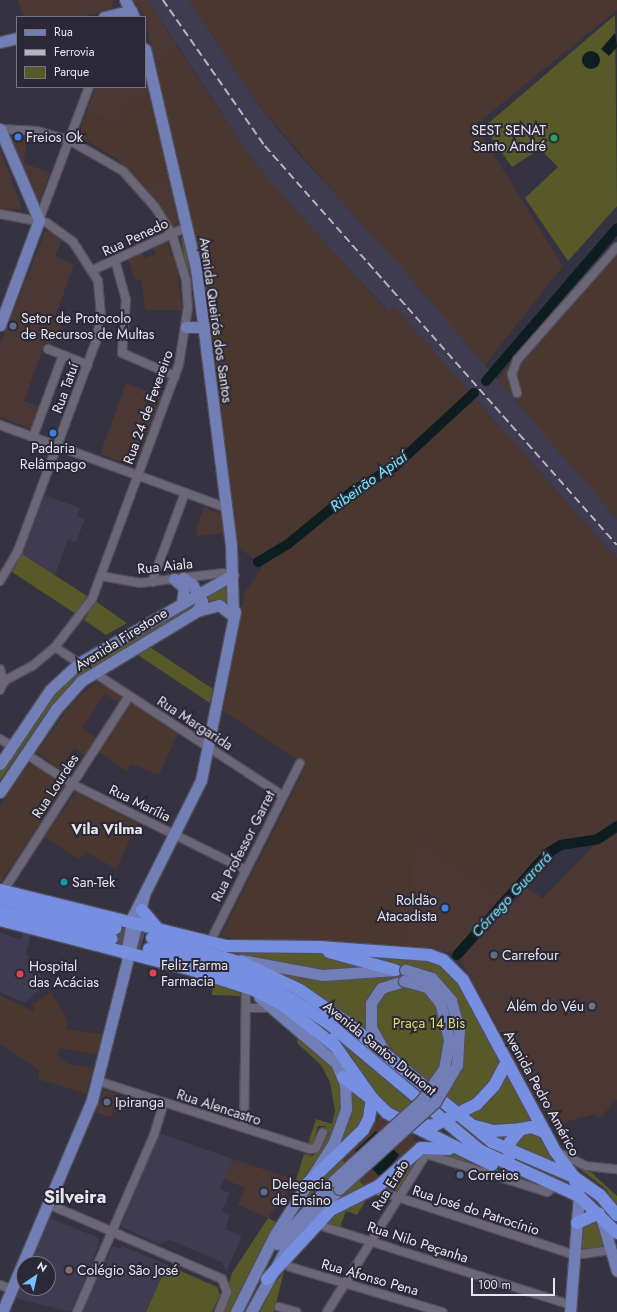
<!DOCTYPE html>
<html>
<head>
<meta charset="utf-8">
<style>
	body { margin:0 }
	#map { position:relative; width:617px; height:1312px; overflow:hidden; background:#353241; font-family:Jost,sans-serif }
	div>[style] { position:absolute }
	.commercial>* { inset:0; background:#4b3733 }
	.industrial>* { inset:0; background:#4a3730 }
	.built>* { inset:0; background:#3f3b50 }
	.green>* { inset:0; background:#575a28 }
	.water>* { inset:0; background:#0e1d1f }
	.round { border-radius:50% }
	.river>* { height:10px; margin:-5px; padding:0 5px; transform-origin:5px; border-radius:5px; background:#0e1d1f }
	.highway-tunnel>* { height:12px; margin-top:-6px; transform-origin:0; background:repeating-linear-gradient(90deg,#504d5b 0 12px,transparent 0 18px) }
	.roads { filter:drop-shadow(1px 0 #524f5c) drop-shadow(-1px 0 #524f5c) drop-shadow(0 1px #524f5c) drop-shadow(0 -1px #524f5c) }
	.minor>* { height:8px; margin:-4px; padding:0 4px; transform-origin:4px; border-radius:4px; background:#6b6778 }
	.major>* { height:11px; margin:-5.5px; padding:0 5.5px; transform-origin:5.5px; border-radius:5.5px; background:#727fb6 }
	.highway>* { height:12px; margin:-6px; padding:0 6px; transform-origin:6px; border-radius:6px; background:#778fe0 }
	.rail>* { height:1.5px; margin-top:-0.75px; transform-origin:0; background:repeating-linear-gradient(90deg,#b6b4bf 0 8px,transparent 0 12px) }
	.bridges { filter:drop-shadow(1px 0 #524f5c) drop-shadow(-1px 0 #524f5c) drop-shadow(0 1px #524f5c) drop-shadow(0 -1px #524f5c) }
	.major-bridge>* { height:11px; margin:-5.5px; padding:0 5.5px; transform-origin:5.5px; border-radius:5.5px; background:#727fb6 }
	.dots>* { width:11px; height:11px; translate:-50% -50%; box-sizing:border-box; border:2px solid #2b2837; border-radius:50% }
	span { translate:-50% -50%; white-space:nowrap; text-align:center; line-height:1.15; -webkit-text-stroke:4px #2b2837; paint-order:stroke }
	.poi-label { font-size:14px; color:#e7e6ef }
	.right { translate:-100% -50%; text-align:right }
	.left { translate:0 -50%; text-align:left }
	.street-label { font-size:14px; color:#e7e6ef }
	.park-label { font-size:14px; color:#d8df6f }
	.water-label { font-size:15px; color:#75ecfd; font-style:italic }
	.neighbourhood-label { font-size:15px; color:#e7e6ef; font-weight:700 }
	.district-label { font-size:18px; color:#e7e6ef; font-weight:700 }
	.legend { position:absolute; left:16px; top:16px; width:130px; height:72px; box-sizing:border-box; background:#2b2837; border:1px solid #767481; margin:0; padding:5px 7px; list-style:none; font-size:12px; color:#e7e6ef }
	.legend li { display:flex; align-items:center; gap:8px; height:20px }
	.legend b { width:20px; border:1px solid #767481 }
	.north { position:absolute; left:16px; top:1256px; width:40px; height:40px; box-sizing:border-box; background:#2b2837; border:1px solid #767481; border-radius:50%; rotate:34deg; font-size:11px; font-weight:700; line-height:16px; text-align:center; color:#e7e6ef }
	.north::after { content:''; display:block; margin:auto; width:14px; height:18px; background:#76c0f7; clip-path:polygon(50% 0,100% 100%,50% 72%,0 100%) }
	.scale { position:absolute; left:471px; top:1278px; width:84px; height:18px; box-sizing:border-box; border:2px solid #e7e6ef; border-top:0; padding-left:5px; font-size:12px; line-height:14px; white-space:nowrap; color:#e7e6ef; -webkit-text-stroke:3px #2b2837; paint-order:stroke }
</style>
</head>
<body>
<div id="map">
	<div class="commercial">
		<div style="clip-path:polygon(17px 0,114px 0,110px 10px,81px 17px,24px 17px)"></div>
		<div style="clip-path:polygon(133px 0,148px 0,179px 49px,155px 63px,145px 17px)"></div>
		<div style="clip-path:polygon(145px 79px,149px 96px,126px 101px,118px 124px,86px 113px,96px 87px,145px 87px)"></div>
		<div style="clip-path:polygon(12px 133px,27px 135px,24px 163px,50px 173px,38px 204px,9px 136px)"></div>
		<div style="clip-path:polygon(0 149px,22px 208px,21px 210px,0 209px)"></div>
		<div style="clip-path:polygon(169px 178px,180px 224px,174px 228px,142px 184px)"></div>
		<div style="clip-path:polygon(47px 227px,63px 238px,55px 256px,74px 264px,53px 323px,61px 325px,51px 345px,45px 343px,24px 401px,40px 407px,31px 429px,0 417px,0 344px)"></div>
		<div style="clip-path:polygon(126px 383px,162px 397px,134px 467px,100px 454px)"></div>
		<div style="clip-path:polygon(204px 507px,221px 514px,224px 533px,197px 536px,196px 528px)"></div>
		<div style="clip-path:polygon(617px 833px,617px 1100px,599px 1119px,594px 1114px,566px 1122px,546px 1116px,460px 959px,527px 888px,543px 898px,592px 847px)"></div>
		<div style="clip-path:polygon(412px 836px,502px 896px,453px 953px,407px 946px)"></div>
		<div style="clip-path:polygon(104px 1090px,118px 1094px,111px 1117px,94px 1112px)"></div>
		<div style="clip-path:polygon(233px 1159px,296px 1180px,268px 1218px,238px 1205px,245px 1188px,224px 1179px)"></div>
	</div>
	<div class="industrial">
		<div style="clip-path:polygon(189px 0,617px 0,617px 10px,475px 125px,563px 266px,484px 366px,258px 105px)"></div>
		<div style="clip-path:polygon(179px 49px,249px 155px,286px 199px,387px 311px,394px 307px,617px 559px,617px 820px,593px 836px,553px 845px,502px 896px,412px 836px,407px 946px,321px 940px,240px 941px,221px 935px,306px 766px,223px 711px,245px 592px,263px 566px,238px 547px,204px 271px,155px 63px)"></div>
		<div style="clip-path:polygon(149px 96px,169px 178px,142px 184px,116px 158px,78px 136px,86px 113px,118px 124px,126px 101px)"></div>
		<div style="clip-path:polygon(167px 242px,177px 266px,182px 310px,145px 310px,141px 279px,135px 280px,128px 259px,142px 253px,144px 258px,156px 254px,153px 248px)"></div>
		<div style="clip-path:polygon(617px 245px,617px 519px,496px 381px,523px 345px)"></div>
		<div style="clip-path:polygon(97px 681px,123px 698px,119px 703px,105px 694px,82px 728px,96px 738px,85px 755px,74px 748px,59px 770px,37px 752px,73px 702px)"></div>
		<div style="clip-path:polygon(131px 703px,178px 733px,159px 775px,131px 764px,127px 771px,99px 752px)"></div>
		<div style="clip-path:polygon(32px 764px,65px 786px,0 883px,0 806px,28px 765px)"></div>
		<div style="clip-path:polygon(76px 792px,138px 823px,116px 869px,86px 852px,79px 859px,44px 837px)"></div>
		<div style="clip-path:polygon(51px 992px,68px 1021px,67px 1029px,102px 1034px,98px 1055px,60px 1048px,57px 1054px,68px 1064px,94px 1068px,86px 1094px,38px 1079px,39px 1070px,0 1044px,0 995px,35px 1012px,32px 1005px)"></div>
		<div style="clip-path:polygon(381px 1116px,415px 1135px,413px 1139px,418px 1144px,385px 1178px,364px 1186px,340px 1157px)"></div>
	</div>
	<div class="built">
		<div style="clip-path:polygon(148px 0,189px 0,258px 105px,295px 150px,393px 258px,617px 519px,617px 559px,394px 307px,388px 311px,286px 200px,249px 155px)"></div>
		<div style="clip-path:polygon(44px 495px,80px 508px,77px 516px,85px 519px,76px 542px,68px 540px,55px 575px,22px 554px)"></div>
		<div style="clip-path:polygon(23px 931px,31px 933px,26px 953px,46px 984px,24px 1003px,0 992px,0 932px,21px 940px)"></div>
		<div style="clip-path:polygon(159px 1133px,233px 1159px,220px 1189px,230px 1193px,222px 1211px,230px 1215px,225px 1229px,242px 1236px,226px 1272px,222px 1262px,169px 1240px,159px 1244px,121px 1226px)"></div>
		<div style="clip-path:polygon(49px 1218px,97px 1237px,100px 1242px,71px 1312px,15px 1298px,24px 1276px,24px 1288px,48px 1288px,48px 1264px,29px 1264px)"></div>
		<div style="clip-path:polygon(113px 1246px,120px 1249px,122px 1246px,167px 1265px,146px 1312px,81px 1312px)"></div>
	</div>
	<div class="green">
		<div style="clip-path:polygon(615px 15px,617px 206px,568px 261px,525px 198px,558px 167px,540px 149px,512px 167px,484px 127px)"></div>
		<div style="clip-path:polygon(181px 237px,185px 239px,188px 252px,194px 321px)"></div>
		<div style="clip-path:polygon(22px 554px,87px 596px,76px 614px,12px 572px)"></div>
		<div style="clip-path:polygon(225px 583px,230px 606px,206px 603px,204px 593px)"></div>
		<div style="clip-path:polygon(198px 598px,193px 607px,76px 678px,50px 707px,0 780px,0 772px,49px 701px,77px 671px)"></div>
		<div style="clip-path:polygon(95px 601px,127px 623px,106px 635px,84px 620px)"></div>
		<div style="clip-path:polygon(150px 647px,213px 689px,210px 703px,138px 655px)"></div>
		<div style="clip-path:polygon(219px 948px,318px 953px,363px 968px,339px 974px,282px 966px)"></div>
		<div style="clip-path:polygon(331px 951px,427px 958px,450px 970px,502px 1061px,488px 1089px,465px 1107px,457px 1107px,379px 1038px,372px 1021px,377px 997px,385px 989px,404px 984px,405px 977px,389px 980px,372px 992px,366px 1014px,368px 1034px,319px 997px,269px 967px,339px 978px,405px 973px,405px 967px,382px 966px)"></div>
		<div style="clip-path:polygon(213px 983px,237px 992px,243px 996px,212px 995px)"></div>
		<div style="clip-path:polygon(299px 1031px,320px 1049px,339px 1078px,342px 1106px,332px 1135px,301px 1182px,296px 1180px,304px 1154px,313px 1156px,329px 1134px,325px 1126px,318px 1126px,313px 1145px,308px 1144px,316px 1119px,332px 1124px,335px 1111px,330px 1082px,321px 1065px,297px 1043px)"></div>
		<div style="clip-path:polygon(334px 1035px,413px 1104px,435px 1119px,411px 1122px,381px 1101px)"></div>
		<div style="clip-path:polygon(323px 1042px,334px 1052px,364px 1092px,367px 1109px,361px 1125px,331px 1154px,344px 1128px,337px 1058px)"></div>
		<div style="clip-path:polygon(506px 1072px,532px 1121px,483px 1126px,468px 1113px)"></div>
		<div style="clip-path:polygon(529px 1131px,542px 1137px,554px 1161px,513px 1147px,514px 1141px)"></div>
		<div style="clip-path:polygon(449px 1152px,544px 1187px,420px 1154px,396px 1192px,381px 1189px,419px 1153px)"></div>
		<div style="clip-path:polygon(340px 1157px,364px 1186px,329px 1208px,335px 1172px,299px 1206px,312px 1182px)"></div>
		<div style="clip-path:polygon(566px 1158px,592px 1173px,617px 1196px,617px 1206px,606px 1189px,577px 1167px,574px 1169px)"></div>
		<div style="clip-path:polygon(369px 1195px,357px 1215px,346px 1211px,340px 1227px,326px 1223px,328px 1218px)"></div>
		<div style="clip-path:polygon(268px 1218px,278px 1223px,230px 1312px,221px 1312px,232px 1273px)"></div>
		<div style="clip-path:polygon(594px 1221px,599px 1224px,605px 1248px,580px 1252px,582px 1225px)"></div>
		<div style="clip-path:polygon(167px 1265px,217px 1287px,220px 1295px,212px 1312px,146px 1312px)"></div>
		<div style="clip-path:polygon(284px 1271px,274px 1312px,260px 1312px,274px 1285px)"></div>
	</div>
	<div class="water">
		<div style="clip-path:polygon(615px 33px,617px 47px,609px 56px,601px 49px)"></div>
		<div class="round" style="left:582px;top:51px;width:18px;height:18px"></div>
		<div style="clip-path:polygon(376px 1131px,399px 1155px,381px 1178px,355px 1151px)"></div>
	</div>
	<div class="river">
		<div style="left:486px;top:381px;width:201px;rotate:-49.4deg"></div>
		<div style="left:258px;top:562px;width:35px;rotate:-31deg"></div>
		<div style="left:288px;top:544px;width:85px;rotate:-39.3deg"></div>
		<div style="left:354px;top:490px;width:46px;rotate:-29.9deg"></div>
		<div style="left:394px;top:467px;width:109px;rotate:-42.8deg"></div>
		<div style="left:457px;top:955px;width:137px;rotate:-48.3deg"></div>
		<div style="left:548px;top:853px;width:15px;rotate:-32deg"></div>
		<div style="left:561px;top:845px;width:37px;rotate:-9deg"></div>
		<div style="left:598px;top:839px;width:23px;rotate:-34deg"></div>
	</div>
	<div class="highway-tunnel">
		<div style="left:115px;top:928px;width:38px;rotate:15deg"></div>
		<div style="left:112px;top:939px;width:38px;rotate:15deg"></div>
	</div>
	<div class="roads">
		<div class="minor">
			<div style="left:0;top:129px;width:37px;rotate:3deg"></div>
			<div style="left:37px;top:131px;width:33px;rotate:16deg"></div>
			<div style="left:69px;top:140px;width:62px;rotate:29.9deg"></div>
			<div style="left:123px;top:171px;width:48px;rotate:48.4deg"></div>
			<div style="left:155px;top:207px;width:32px;rotate:58deg"></div>
			<div style="left:172px;top:234px;width:48px;rotate:73.1deg"></div>
			<div style="left:186px;top:280px;width:27px;rotate:86deg"></div>
			<div style="left:188px;top:307px;width:58px;rotate:99deg"></div>
			<div style="left:179px;top:364px;width:251px;rotate:110.3deg"></div>
			<div style="left:92px;top:599px;width:61px;rotate:127.6deg"></div>
			<div style="left:55px;top:647px;width:30px;rotate:140deg"></div>
			<div style="left:32px;top:666px;width:36px;rotate:152deg"></div>
			<div style="left:0;top:214px;width:48px;rotate:10.8deg"></div>
			<div style="left:47px;top:223px;width:32px;rotate:36deg"></div>
			<div style="left:73px;top:242px;width:46px;rotate:57.3deg"></div>
			<div style="left:98px;top:281px;width:36px;rotate:85deg"></div>
			<div style="left:101px;top:317px;width:25px;rotate:102deg"></div>
			<div style="left:96px;top:341px;width:224px;rotate:110.4deg"></div>
			<div style="left:18px;top:551px;width:35px;rotate:121deg"></div>
			<div style="left:39px;top:220px;width:142px;rotate:-69.4deg"></div>
			<div style="left:115px;top:260px;width:41px;rotate:74.6deg"></div>
			<div style="left:126px;top:300px;width:53px;rotate:94.3deg"></div>
			<div style="left:122px;top:353px;width:58px;rotate:23.5deg"></div>
			<div style="left:93px;top:270px;width:103px;rotate:-24.6deg"></div>
			<div style="left:48px;top:349px;width:43px;rotate:21.8deg"></div>
			<div style="left:517px;top:393px;width:20px;rotate:-105deg"></div>
			<div style="left:512px;top:374px;width:15px;rotate:-70deg"></div>
			<div style="left:517px;top:360px;width:151px;rotate:-48.5deg"></div>
			<div style="left:0;top:425px;width:242px;rotate:20.1deg"></div>
			<div style="left:33px;top:437px;width:87px;rotate:-69.9deg"></div>
			<div style="left:101px;top:576px;width:40px;rotate:10deg"></div>
			<div style="left:140px;top:583px;width:84px;rotate:-6.9deg"></div>
			<div style="left:223px;top:573px;width:9px;rotate:13deg"></div>
			<div style="left:152px;top:582px;width:95px;rotate:-69.7deg"></div>
			<div style="left:55px;top:647px;width:29px;rotate:34deg"></div>
			<div style="left:0;top:669px;width:14px;rotate:73deg"></div>
			<div style="left:4px;top:682px;width:9px;rotate:117deg"></div>
			<div style="left:93px;top:672px;width:227px;rotate:33.1deg"></div>
			<div style="left:0;top:739px;width:14px;rotate:30deg"></div>
			<div style="left:26px;top:754px;width:55px;rotate:33.1deg"></div>
			<div style="left:72px;top:784px;width:194px;rotate:26.3deg"></div>
			<div style="left:3px;top:891px;width:232px;rotate:-57.1deg"></div>
			<div style="left:210px;top:942px;width:200px;rotate:-63.3deg"></div>
			<div style="left:247px;top:1008px;width:27px"></div>
			<div style="left:98px;top:1081px;width:223px;rotate:17.8deg"></div>
			<div style="left:310px;top:1149px;width:6px;rotate:-9deg"></div>
			<div style="left:316px;top:1148px;width:17px;rotate:-66deg"></div>
			<div style="left:244px;top:1128px;width:139px;rotate:-89.2deg"></div>
			<div style="left:555px;top:1151px;width:34px;rotate:26deg"></div>
			<div style="left:586px;top:1166px;width:31px;rotate:6deg"></div>
			<div style="left:370px;top:1188px;width:216px;rotate:18.1deg"></div>
			<div style="left:575px;top:1255px;width:36px;rotate:-8deg"></div>
			<div style="left:48px;top:1204px;width:189px;rotate:23.3deg"></div>
			<div style="left:222px;top:1279px;width:14px;rotate:69deg"></div>
			<div style="left:227px;top:1292px;width:22px;rotate:112deg"></div>
			<div style="left:325px;top:1227px;width:258px;rotate:17.6deg"></div>
			<div style="left:290px;top:1267px;width:159px;rotate:16.5deg"></div>
			<div style="left:0;top:1285px;width:12px;rotate:20deg"></div>
			<div style="left:279px;top:1307px;width:18px;rotate:16deg"></div>
			<div style="left:77px;top:1312px;width:193px;rotate:-66.5deg"></div>
			<div style="left:154px;top:1135px;width:34px;rotate:-73deg"></div>
			<div style="left:327px;top:1312px;width:186px;rotate:-57.9deg"></div>
			<div style="left:426px;top:1154px;width:127px;rotate:17.4deg"></div>
			<div style="left:547px;top:1192px;width:12px;rotate:-35deg"></div>
		</div>
		<div class="major">
			<div style="left:125px;top:0;width:19px;rotate:62deg"></div>
			<div style="left:104px;top:17px;width:28px;rotate:-13deg"></div>
			<div style="left:0;top:42px;width:17px;rotate:-13deg"></div>
			<div style="left:145px;top:49px;width:225px;rotate:76.9deg"></div>
			<div style="left:196px;top:268px;width:279px;rotate:82.8deg"></div>
			<div style="left:231px;top:545px;width:71px;rotate:88.4deg"></div>
			<div style="left:0;top:129px;width:99px;rotate:66.8deg"></div>
			<div style="left:39px;top:220px;width:112px;rotate:110.4deg"></div>
			<div style="left:186px;top:327px;width:18px"></div>
			<div style="left:183px;top:578px;width:11px;rotate:34deg"></div>
			<div style="left:192px;top:584px;width:20px;rotate:60deg"></div>
			<div style="left:202px;top:601px;width:11px;rotate:117deg"></div>
			<div style="left:174px;top:579px;width:13px;rotate:39deg"></div>
			<div style="left:184px;top:587px;width:16px;rotate:97deg"></div>
			<div style="left:0;top:764px;width:89px;rotate:-56deg"></div>
			<div style="left:50px;top:690px;width:40px;rotate:-43deg"></div>
			<div style="left:79px;top:663px;width:177px;rotate:-29.9deg"></div>
			<div style="left:0;top:792px;width:100px;rotate:-56deg"></div>
			<div style="left:56px;top:709px;width:38px;rotate:-48deg"></div>
			<div style="left:81px;top:681px;width:135px;rotate:-31.1deg"></div>
			<div style="left:197px;top:611px;width:23px;rotate:-15deg"></div>
			<div style="left:219px;top:605px;width:18px;rotate:38deg"></div>
			<div style="left:126px;top:955px;width:40px;rotate:-80deg"></div>
			<div style="left:133px;top:916px;width:152px;rotate:-63.4deg"></div>
			<div style="left:201px;top:780px;width:172px;rotate:-78.6deg"></div>
			<div style="left:241px;top:960px;width:82px;rotate:10.5deg"></div>
			<div style="left:322px;top:975px;width:74px;rotate:-3.9deg"></div>
			<div style="left:384px;top:1051px;width:26px;rotate:-119deg"></div>
			<div style="left:371px;top:1028px;width:25px;rotate:-90deg"></div>
			<div style="left:371px;top:1003px;width:18px;rotate:-56deg"></div>
			<div style="left:381px;top:988px;width:24px;rotate:-17deg"></div>
			<div style="left:601px;top:1217px;width:56px;rotate:73.5deg"></div>
			<div style="left:277px;top:1244px;width:84px;rotate:-48.4deg"></div>
			<div style="left:2px;top:1312px;width:230px;rotate:-67deg"></div>
			<div style="left:92px;top:1100px;width:211px;rotate:-75.8deg"></div>
			<div style="left:236px;top:1312px;width:85px;rotate:-63.4deg"></div>
			<div style="left:274px;top:1236px;width:112px;rotate:-57.4deg"></div>
			<div style="left:334px;top:1142px;width:35px;rotate:-70deg"></div>
			<div style="left:346px;top:1109px;width:25px;rotate:-92deg"></div>
			<div style="left:345px;top:1084px;width:23px;rotate:-113deg"></div>
			<div style="left:336px;top:1063px;width:101px;rotate:-139.4deg"></div>
			<div style="left:251px;top:1312px;width:85px;rotate:-61deg"></div>
			<div style="left:292px;top:1238px;width:68px;rotate:-46.2deg"></div>
			<div style="left:570px;top:1312px;width:116px;rotate:-85.6deg"></div>
		</div>
		<div class="highway">
			<div style="left:0;top:890px;width:233px;rotate:13.9deg"></div>
			<div style="left:226px;top:946px;width:93px;rotate:0.6deg"></div>
			<div style="left:319px;top:947px;width:110px;rotate:4.2deg"></div>
			<div style="left:429px;top:955px;width:15px;rotate:20deg"></div>
			<div style="left:443px;top:960px;width:28px;rotate:45deg"></div>
			<div style="left:463px;top:980px;width:194px;rotate:61.7deg"></div>
			<div style="left:555px;top:1151px;width:32px;rotate:54deg"></div>
			<div style="left:574px;top:1177px;width:20px;rotate:75deg"></div>
			<div style="left:0;top:899px;width:119px;rotate:14.2deg"></div>
			<div style="left:142px;top:910px;width:25px;rotate:50deg"></div>
			<div style="left:0;top:911px;width:115px;rotate:14deg"></div>
			<div style="left:0;top:920px;width:192px;rotate:14.5deg"></div>
			<div style="left:186px;top:968px;width:71px;rotate:17.9deg"></div>
			<div style="left:254px;top:990px;width:31px;rotate:27deg"></div>
			<div style="left:282px;top:1004px;width:68px;rotate:38.4deg"></div>
			<div style="left:152px;top:938px;width:94px;rotate:15.4deg"></div>
			<div style="left:243px;top:963px;width:63px;rotate:25.3deg"></div>
			<div style="left:300px;top:990px;width:56px;rotate:34.8deg"></div>
			<div style="left:346px;top:1022px;width:189px;rotate:39.4deg"></div>
			<div style="left:492px;top:1142px;width:89px;rotate:23.1deg"></div>
			<div style="left:574px;top:1177px;width:32px;rotate:35deg"></div>
			<div style="left:600px;top:1195px;width:26px;rotate:50deg"></div>
			<div style="left:149px;top:949px;width:90px;rotate:14.8deg"></div>
			<div style="left:236px;top:972px;width:64px;rotate:26.2deg"></div>
			<div style="left:293px;top:1000px;width:43px;rotate:33.7deg"></div>
			<div style="left:329px;top:1024px;width:198px;rotate:39.9deg"></div>
			<div style="left:481px;top:1151px;width:108px;rotate:24.7deg"></div>
			<div style="left:579px;top:1196px;width:53px;rotate:44.2deg"></div>
			<div style="left:329px;top:952px;width:68px;rotate:15.3deg"></div>
			<div style="left:331px;top:1040px;width:71px;rotate:54.7deg"></div>
			<div style="left:372px;top:1098px;width:21px;rotate:45deg"></div>
			<div style="left:387px;top:1113px;width:117px;rotate:26.3deg"></div>
			<div style="left:343px;top:1077px;width:33px;rotate:38deg"></div>
			<div style="left:411px;top:1126px;width:24px;rotate:-2deg"></div>
			<div style="left:435px;top:1125px;width:47px;rotate:-26.6deg"></div>
			<div style="left:477px;top:1104px;width:25px;rotate:-47deg"></div>
			<div style="left:494px;top:1086px;width:27px;rotate:-62deg"></div>
			<div style="left:475px;top:1126px;width:20px;rotate:15deg"></div>
			<div style="left:494px;top:1131px;width:27px;rotate:-4deg"></div>
			<div style="left:509px;top:1158px;width:16px;rotate:-86deg"></div>
			<div style="left:510px;top:1142px;width:17px;rotate:-50deg"></div>
			<div style="left:521px;top:1129px;width:10px;rotate:-11deg"></div>
			<div style="left:531px;top:1127px;width:14px;rotate:21deg"></div>
			<div style="left:307px;top:1184px;width:78px;rotate:-44deg"></div>
			<div style="left:363px;top:1130px;width:13px;rotate:-63deg"></div>
			<div style="left:369px;top:1118px;width:20px;rotate:-81deg"></div>
			<div style="left:577px;top:1223px;width:24px;rotate:-24deg"></div>
			<div style="left:267px;top:1279px;width:94px;rotate:-47.2deg"></div>
			<div style="left:331px;top:1210px;width:55px;rotate:-27deg"></div>
			<div style="left:380px;top:1185px;width:55px;rotate:-42.1deg"></div>
			<div style="left:421px;top:1148px;width:28px;rotate:2deg"></div>
		</div>
	</div>
	<div class="rail">
		<div style="left:163px;top:0;width:178px;rotate:55.1deg"></div>
		<div style="left:265px;top:146px;width:532px;rotate:48.58deg"></div>
	</div>
	<div class="bridges">
		<div class="major-bridge">
			<div style="left:333px;top:1181px;width:120px;rotate:-42.3deg"></div>
			<div style="left:422px;top:1100px;width:38px;rotate:-55deg"></div>
			<div style="left:444px;top:1069px;width:29px;rotate:-80deg"></div>
			<div style="left:449px;top:1040px;width:37px;rotate:-103deg"></div>
			<div style="left:441px;top:1004px;width:22px;rotate:-129deg"></div>
			<div style="left:427px;top:987px;width:24px;rotate:-165deg"></div>
			<div style="left:339px;top:1189px;width:130px;rotate:-42.2deg"></div>
			<div style="left:435px;top:1102px;width:43px;rotate:-59.3deg"></div>
			<div style="left:457px;top:1065px;width:35px;rotate:-87deg"></div>
			<div style="left:459px;top:1030px;width:31px;rotate:-105deg"></div>
			<div style="left:451px;top:1000px;width:29px;rotate:-131deg"></div>
			<div style="left:432px;top:978px;width:28px;rotate:-163deg"></div>
		</div>
	</div>
	<div class="dots">
		<div style="left:18px;top:137px;background:#3f7fe0"></div>
		<div style="left:554px;top:138px;background:#2e9e5b"></div>
		<div style="left:13px;top:326px;background:#5c6f8a"></div>
		<div style="left:53px;top:433px;background:#3f7fe0"></div>
		<div style="left:64px;top:882px;background:#0f9aa8"></div>
		<div style="left:445px;top:908px;background:#3f7fe0"></div>
		<div style="left:494px;top:955px;background:#5c6f8a"></div>
		<div style="left:153px;top:973px;background:#e0444e"></div>
		<div style="left:20px;top:974px;background:#e0444e"></div>
		<div style="left:592px;top:1006px;background:#6b7280"></div>
		<div style="left:107px;top:1102px;background:#5c6f8a"></div>
		<div style="left:460px;top:1175px;background:#5c6f8a"></div>
		<div style="left:264px;top:1192px;background:#5c6f8a"></div>
		<div style="left:69px;top:1270px;background:#8d6e63"></div>
	</div>
	<div class="poi-label">
		<span class="right" style="left:546px;top:138px">SEST SENAT<br>Santo André</span>
		<span class="left" style="left:26px;top:137px">Freios Ok</span>
		<span class="left" style="left:21px;top:326px">Setor de Protocolo<br>de Recursos de Multas</span>
		<span style="left:53px;top:456px">Padaria<br>Relâmpago</span>
		<span class="left" style="left:72px;top:882px">San-Tek</span>
		<span class="right" style="left:437px;top:908px">Roldão<br>Atacadista</span>
		<span class="left" style="left:502px;top:955px">Carrefour</span>
		<span class="left" style="left:161px;top:973px">Feliz Farma<br>Farmacia</span>
		<span class="left" style="left:29px;top:974px">Hospital<br>das Acácias</span>
		<span class="right" style="left:584px;top:1006px">Além do Véu</span>
		<span class="left" style="left:115px;top:1102px">Ipiranga</span>
		<span class="left" style="left:468px;top:1175px">Correios</span>
		<span class="left" style="left:272px;top:1192px">Delegacia<br>de Ensino</span>
		<span class="left" style="left:77px;top:1270px">Colégio São José</span>
	</div>
	<div class="street-label">
		<span style="left:135px;top:237px;rotate:-25deg">Rua Penedo</span>
		<span style="left:216px;top:320px;rotate:82deg">Avenida Queirós dos Santos</span>
		<span style="left:65px;top:388px;rotate:-70deg">Rua Tatuí</span>
		<span style="left:148px;top:407px;rotate:-70deg">Rua 24 de Fevereiro</span>
		<span style="left:165px;top:566px;rotate:-6deg">Rua Aiala</span>
		<span style="left:121px;top:639px;rotate:-32deg">Avenida Firestone</span>
		<span style="left:195px;top:723px;rotate:33deg">Rua Margarida</span>
		<span style="left:55px;top:786px;rotate:-57deg">Rua Lourdes</span>
		<span style="left:140px;top:803px;rotate:26deg">Rua Marília</span>
		<span style="left:243px;top:846px;rotate:-63deg">Rua Professor Garret</span>
		<span style="left:380px;top:1048px;rotate:39deg">Avenida Santos Dumont</span>
		<span style="left:542px;top:1093px;rotate:61deg">Avenida Pedro Américo</span>
		<span style="left:219px;top:1107px;rotate:18deg">Rua Alencastro</span>
		<span style="left:390px;top:1185px;rotate:-58deg">Rua Erato</span>
		<span style="left:476px;top:1210px;rotate:18deg">Rua José do Patrocínio</span>
		<span style="left:418px;top:1242px;rotate:18deg">Rua Nilo Peçanha</span>
		<span style="left:370px;top:1277px;rotate:16deg">Rua Afonso Pena</span>
	</div>
	<div class="park-label">
		<span style="left:429px;top:1023px">Praça 14 Bis</span>
	</div>
	<div class="water-label">
		<span style="left:369px;top:482px;rotate:-36deg">Ribeirão Apiaí</span>
		<span style="left:512px;top:895px;rotate:-47deg">Córrego Guarará</span>
	</div>
	<div class="neighbourhood-label">
		<span style="left:107px;top:830px">Vila Vilma</span>
	</div>
	<div class="district-label">
		<span style="left:75px;top:1197px">Silveira</span>
	</div>
	<ul class="legend">
	<li><b style="height:5px;background:#727fb6"></b>Rua</li>
	<li><b style="height:5px;background:#b6b4bf"></b>Ferrovia</li>
	<li><b style="height:11px;background:#575a28"></b>Parque</li>
	</ul>
	<div class="north">N</div>
	<div class="scale">100 m</div>
</div>
</body>
</html>
